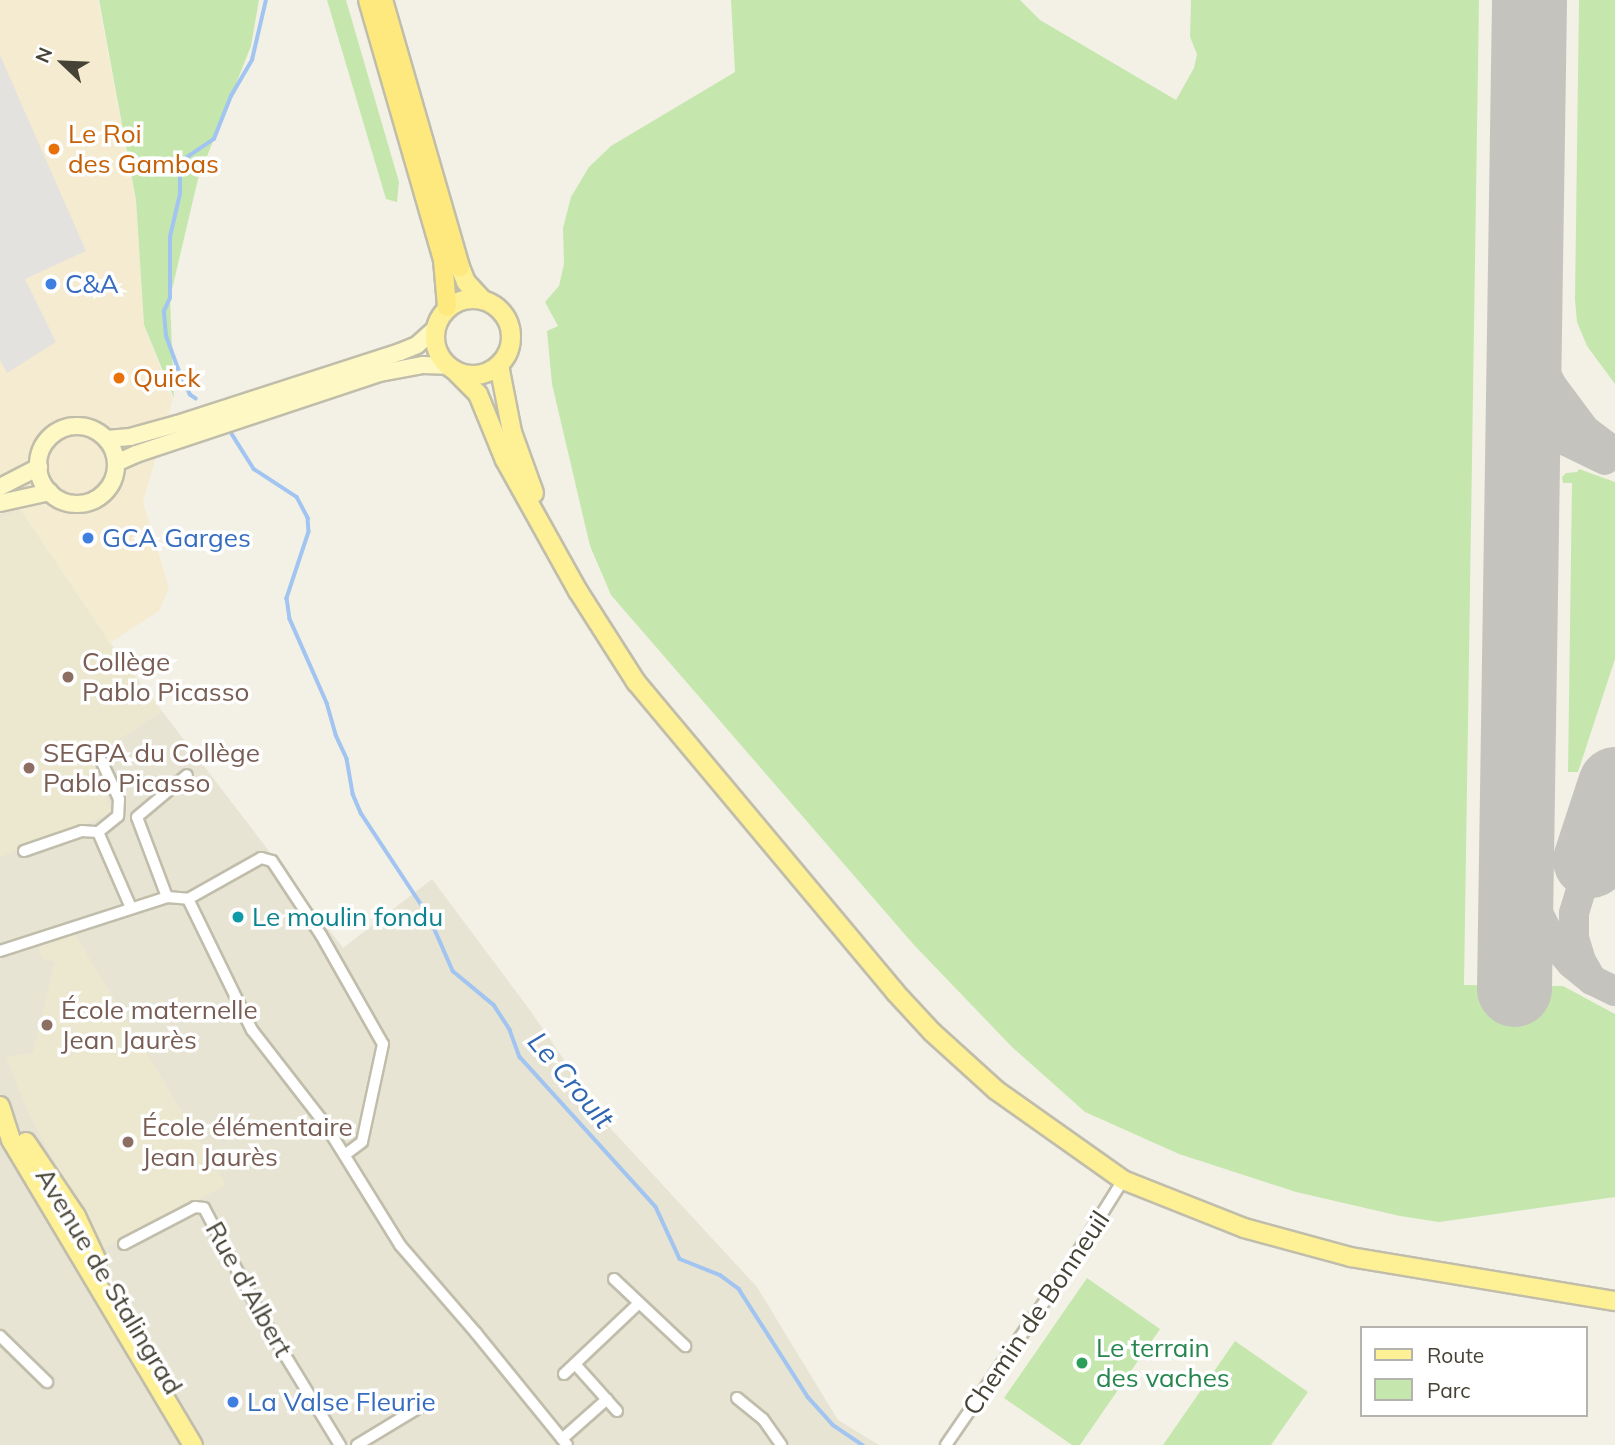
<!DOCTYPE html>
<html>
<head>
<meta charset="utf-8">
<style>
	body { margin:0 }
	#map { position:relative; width:1615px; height:1445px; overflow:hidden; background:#f3f1e6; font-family:Mulish,sans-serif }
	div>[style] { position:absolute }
	.residential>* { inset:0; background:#e7e4d4 }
	.commercial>* { inset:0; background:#f5ebd1 }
	.education>* { inset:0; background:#ece8d0 }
	.green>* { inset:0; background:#c5e7ae }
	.parking>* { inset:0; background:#e4e2de }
	.stream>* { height:3.5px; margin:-1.75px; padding:0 1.75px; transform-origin:1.75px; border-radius:1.75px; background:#a2c4f0 }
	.taxiway>* { height:30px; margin:-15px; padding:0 15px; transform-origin:15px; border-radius:15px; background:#c4c3be }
	.runway>* { height:75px; margin:-37.5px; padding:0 37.5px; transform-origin:37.5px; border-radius:37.5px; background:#c4c3be }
	.roads { filter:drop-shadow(2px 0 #c1bdab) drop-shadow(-2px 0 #c1bdab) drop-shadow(0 2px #c1bdab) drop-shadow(0 -2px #c1bdab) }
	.minor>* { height:10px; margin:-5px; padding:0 5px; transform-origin:5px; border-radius:5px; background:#fff }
	.secondary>* { height:16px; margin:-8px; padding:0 8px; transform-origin:8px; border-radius:8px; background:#fef9c4 }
	.secondary>.ring { margin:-8px; padding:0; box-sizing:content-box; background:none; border:16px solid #fef9c4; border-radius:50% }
	.primary>* { height:18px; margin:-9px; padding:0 9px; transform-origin:9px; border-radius:9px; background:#fef094 }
	.primary>.ring { margin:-9px; padding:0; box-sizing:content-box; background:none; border:18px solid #fef094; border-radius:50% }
	.trunk>* { height:18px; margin:-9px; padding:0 9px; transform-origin:9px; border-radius:9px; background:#fee97e }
	.dots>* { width:19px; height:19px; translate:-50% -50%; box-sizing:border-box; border:4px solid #fff; border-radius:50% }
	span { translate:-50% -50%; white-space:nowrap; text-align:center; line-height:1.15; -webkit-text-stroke:7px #fff; paint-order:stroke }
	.food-label { font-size:26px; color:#c56008 }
	.left { translate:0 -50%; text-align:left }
	.shop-label { font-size:26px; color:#366cbe }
	.education-label { font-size:26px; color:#785e54 }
	.culture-label { font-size:26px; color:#0d838f }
	.street-label { font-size:26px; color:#464235 }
	.leisure-label { font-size:26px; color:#27864d }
	.water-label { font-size:28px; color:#2f66b1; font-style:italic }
	.legend { position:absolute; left:1360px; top:1326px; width:228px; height:91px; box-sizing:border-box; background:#fff; border:2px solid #b5b3ae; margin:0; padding:9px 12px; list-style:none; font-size:21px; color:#464235 }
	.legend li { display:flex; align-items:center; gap:14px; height:35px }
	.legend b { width:35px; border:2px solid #b5b3ae }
	.north { position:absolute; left:28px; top:28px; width:70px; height:70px; -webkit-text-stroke:5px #fff; paint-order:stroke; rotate:293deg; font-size:19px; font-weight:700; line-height:28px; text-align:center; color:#464235 }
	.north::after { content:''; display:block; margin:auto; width:24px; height:32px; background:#464235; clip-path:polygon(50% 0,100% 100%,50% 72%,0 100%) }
</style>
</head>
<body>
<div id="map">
	<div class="residential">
		<div style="clip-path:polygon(20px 509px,110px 643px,343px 948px,432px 879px,532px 1013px,612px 1130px,757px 1287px,838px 1420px,879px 1445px,0 1445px,0 514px)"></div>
	</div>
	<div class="commercial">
		<div style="clip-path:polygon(0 0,98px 0,136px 201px,144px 326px,173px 399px,143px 502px,169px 588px,159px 611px,110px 643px,20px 509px,0 514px)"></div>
	</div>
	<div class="education">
		<div style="clip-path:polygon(20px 509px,110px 643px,162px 711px,91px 758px,112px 813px,0 857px,0 518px)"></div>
		<div style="clip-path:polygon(74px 933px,226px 1185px,101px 1250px,29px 1114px,6px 1057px,33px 1053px,55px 962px,42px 958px,38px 945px)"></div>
	</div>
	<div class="green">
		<div style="clip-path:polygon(99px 0,259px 0,251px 46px,198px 179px,170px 298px,174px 398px,144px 325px,136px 200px)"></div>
		<div style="clip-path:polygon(327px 0,346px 0,399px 182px,397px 202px,386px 199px)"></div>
		<div style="clip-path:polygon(731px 0,1020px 0,1040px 20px,1176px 100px,1194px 68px,1197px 54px,1190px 37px,1191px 0,1479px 0,1464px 985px,1563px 986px,1615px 1014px,1615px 1197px,1439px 1222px,1400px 1216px,1296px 1192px,1179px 1154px,1085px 1112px,1012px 1047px,914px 945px,611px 595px,590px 546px,552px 384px,547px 331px,558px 326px,545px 302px,559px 286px,564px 264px,563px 228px,571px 197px,589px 167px,611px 146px,735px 72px)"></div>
		<div style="clip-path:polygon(1579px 0,1615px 0,1615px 384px,1587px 346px,1577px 322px,1575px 300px)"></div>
		<div style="clip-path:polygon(1579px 469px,1615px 482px,1615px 659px,1578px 772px,1568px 772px,1572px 483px,1563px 483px,1562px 477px,1566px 473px,1577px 472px)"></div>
		<div style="clip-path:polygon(1087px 1278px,1160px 1329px,1080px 1445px,1072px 1445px,1004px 1398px)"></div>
		<div style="clip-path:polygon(1235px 1341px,1308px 1392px,1271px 1445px,1163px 1445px)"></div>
	</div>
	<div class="parking">
		<div style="clip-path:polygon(0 55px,86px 251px,25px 279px,56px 342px,7px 373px,0 360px)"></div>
	</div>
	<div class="stream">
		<div style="left:196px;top:399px;width:7px;rotate:-146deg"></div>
		<div style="left:190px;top:395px;width:29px;rotate:-115deg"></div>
		<div style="left:178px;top:369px;width:35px;rotate:-110deg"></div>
		<div style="left:166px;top:336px;width:25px;rotate:-95deg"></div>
		<div style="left:164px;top:311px;width:14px;rotate:-65deg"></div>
		<div style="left:170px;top:298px;width:61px;rotate:-90deg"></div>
		<div style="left:170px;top:237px;width:44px;rotate:-76.9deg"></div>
		<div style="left:180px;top:194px;width:32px;rotate:-90deg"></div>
		<div style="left:180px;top:162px;width:41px;rotate:-34.1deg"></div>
		<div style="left:214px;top:139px;width:46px;rotate:-68.4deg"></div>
		<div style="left:231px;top:96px;width:42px;rotate:-59.7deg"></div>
		<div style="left:252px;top:60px;width:62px;rotate:-76.9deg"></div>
		<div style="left:232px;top:434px;width:41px;rotate:57.8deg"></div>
		<div style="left:254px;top:469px;width:51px;rotate:33.1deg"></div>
		<div style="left:297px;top:497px;width:24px;rotate:62deg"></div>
		<div style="left:308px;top:518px;width:14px;rotate:86deg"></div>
		<div style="left:309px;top:532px;width:70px;rotate:108.4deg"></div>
		<div style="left:287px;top:598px;width:21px;rotate:82deg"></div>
		<div style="left:290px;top:619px;width:92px;rotate:66.2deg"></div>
		<div style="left:327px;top:703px;width:33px;rotate:74deg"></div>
		<div style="left:336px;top:735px;width:26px;rotate:65deg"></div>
		<div style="left:347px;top:759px;width:36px;rotate:80deg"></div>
		<div style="left:353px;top:794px;width:21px;rotate:67deg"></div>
		<div style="left:361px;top:813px;width:123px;rotate:56.6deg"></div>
		<div style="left:429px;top:916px;width:60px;rotate:66.4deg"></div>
		<div style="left:453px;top:971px;width:53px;rotate:39.7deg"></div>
		<div style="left:494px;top:1005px;width:30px;rotate:57deg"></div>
		<div style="left:510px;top:1030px;width:29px;rotate:70deg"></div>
		<div style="left:520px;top:1057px;width:202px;rotate:47.8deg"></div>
		<div style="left:656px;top:1207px;width:57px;rotate:65.2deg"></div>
		<div style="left:680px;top:1259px;width:43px;rotate:21.8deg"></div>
		<div style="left:720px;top:1275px;width:24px;rotate:36deg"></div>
		<div style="left:739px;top:1289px;width:128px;rotate:57.4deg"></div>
		<div style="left:808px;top:1397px;width:38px;rotate:48deg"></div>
		<div style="left:833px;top:1425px;width:36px;rotate:34deg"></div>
	</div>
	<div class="taxiway">
		<div style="left:1524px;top:300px;width:64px;rotate:75.5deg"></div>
		<div style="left:1540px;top:362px;width:28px;rotate:63deg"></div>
		<div style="left:1553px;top:387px;width:54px;rotate:53.3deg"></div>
		<div style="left:1585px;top:430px;width:38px;rotate:37deg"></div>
		<div style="left:1523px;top:366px;width:29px;rotate:78deg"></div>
		<div style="left:1529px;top:394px;width:30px;rotate:62deg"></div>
		<div style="left:1543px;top:420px;width:31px;rotate:42deg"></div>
		<div style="left:1566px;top:441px;width:43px;rotate:26deg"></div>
		<div style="left:1516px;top:830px;width:43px;rotate:79.2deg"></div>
		<div style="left:1524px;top:872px;width:41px;rotate:71.6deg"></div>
		<div style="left:1537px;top:911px;width:35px;rotate:63deg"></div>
		<div style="left:1553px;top:942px;width:28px;rotate:49deg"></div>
		<div style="left:1571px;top:963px;width:27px;rotate:39deg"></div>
		<div style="left:1590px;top:860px;width:55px;rotate:106.8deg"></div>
		<div style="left:1574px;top:913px;width:25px;rotate:90deg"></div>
		<div style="left:1574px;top:938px;width:24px;rotate:73deg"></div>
		<div style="left:1581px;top:961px;width:22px;rotate:60deg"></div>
		<div style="left:1592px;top:980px;width:25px;rotate:26deg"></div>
	</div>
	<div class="runway">
		<div style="left:1590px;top:860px;width:80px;rotate:-71.8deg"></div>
		<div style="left:1514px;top:989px;width:989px;rotate:-89.13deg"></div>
	</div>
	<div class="roads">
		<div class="minor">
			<div style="left:100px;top:758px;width:45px;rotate:65.1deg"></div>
			<div style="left:119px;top:799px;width:17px;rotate:93deg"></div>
			<div style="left:118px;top:816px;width:26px;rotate:141deg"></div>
			<div style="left:98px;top:832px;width:83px;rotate:66.5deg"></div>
			<div style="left:24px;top:851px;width:61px;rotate:-19deg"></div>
			<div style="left:82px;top:831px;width:16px;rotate:4deg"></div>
			<div style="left:167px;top:897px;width:85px;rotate:-110.6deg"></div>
			<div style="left:137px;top:817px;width:65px;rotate:-40deg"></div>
			<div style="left:188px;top:899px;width:146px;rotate:64deg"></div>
			<div style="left:252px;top:1030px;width:119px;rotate:52.2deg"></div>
			<div style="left:325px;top:1124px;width:142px;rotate:58.2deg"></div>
			<div style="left:400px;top:1245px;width:116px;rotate:49.2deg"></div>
			<div style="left:476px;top:1333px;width:144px;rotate:50.9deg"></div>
			<div style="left:188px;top:899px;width:84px;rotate:-29.3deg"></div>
			<div style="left:261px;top:858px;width:11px;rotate:15deg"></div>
			<div style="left:272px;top:861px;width:89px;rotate:56.5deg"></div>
			<div style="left:321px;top:935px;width:125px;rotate:60.4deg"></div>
			<div style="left:383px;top:1044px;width:100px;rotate:102.1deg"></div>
			<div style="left:362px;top:1142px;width:20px;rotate:143deg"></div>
			<div style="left:0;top:951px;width:176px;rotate:-17.9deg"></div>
			<div style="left:167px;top:897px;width:21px;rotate:5deg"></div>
			<div style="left:124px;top:1244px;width:80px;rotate:-27.5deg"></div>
			<div style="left:195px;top:1207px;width:9px;rotate:6deg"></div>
			<div style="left:204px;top:1208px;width:126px;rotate:62deg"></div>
			<div style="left:263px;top:1319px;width:148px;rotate:58.6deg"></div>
			<div style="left:614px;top:1279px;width:98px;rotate:43.3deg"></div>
			<div style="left:0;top:1336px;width:66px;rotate:44.4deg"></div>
			<div style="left:575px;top:1364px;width:63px;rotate:48.2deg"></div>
			<div style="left:564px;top:1374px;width:102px;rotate:-43.4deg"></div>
			<div style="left:737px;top:1398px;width:33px;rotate:39deg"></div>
			<div style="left:763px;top:1419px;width:32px;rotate:55deg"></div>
			<div style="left:562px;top:1439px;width:60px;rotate:-41.6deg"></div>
			<div style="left:357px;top:1445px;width:77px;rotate:-31.2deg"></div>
			<div style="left:946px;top:1445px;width:224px;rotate:-55.5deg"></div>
			<div style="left:1073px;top:1260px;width:94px;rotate:-58deg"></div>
		</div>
		<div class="secondary">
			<div class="ring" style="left:38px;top:426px;width:62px;height:62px"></div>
			<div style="left:107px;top:439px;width:23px;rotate:-5deg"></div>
			<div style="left:130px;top:437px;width:49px;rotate:-15.5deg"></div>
			<div style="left:177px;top:424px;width:234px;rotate:-17.9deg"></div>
			<div style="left:400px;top:352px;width:18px;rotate:-22deg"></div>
			<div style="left:417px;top:345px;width:24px;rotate:-42deg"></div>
			<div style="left:116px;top:463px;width:22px;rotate:-24deg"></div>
			<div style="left:136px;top:454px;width:257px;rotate:-18.4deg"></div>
			<div style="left:380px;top:373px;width:44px;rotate:-10.5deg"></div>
			<div style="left:423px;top:365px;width:24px;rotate:2deg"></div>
			<div style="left:0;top:487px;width:44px;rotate:-27.1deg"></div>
			<div style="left:0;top:503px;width:51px;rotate:-12.4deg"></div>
		</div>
		<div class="primary">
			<div style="left:460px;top:267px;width:16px;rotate:68deg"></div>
			<div style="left:466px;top:282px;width:25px;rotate:47deg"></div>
			<div class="ring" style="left:435px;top:299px;width:58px;height:58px"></div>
			<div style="left:499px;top:365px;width:68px;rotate:79deg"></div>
			<div style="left:512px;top:432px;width:65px;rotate:70.2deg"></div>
			<div style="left:456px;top:372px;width:31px;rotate:45deg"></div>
			<div style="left:478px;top:394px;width:71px;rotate:67.8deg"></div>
			<div style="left:505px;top:460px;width:150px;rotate:60.9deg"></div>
			<div style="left:578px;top:591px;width:108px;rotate:57.5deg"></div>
			<div style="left:636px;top:682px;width:404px;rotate:50.1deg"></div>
			<div style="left:895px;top:992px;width:54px;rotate:47.2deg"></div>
			<div style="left:932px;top:1032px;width:86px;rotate:42.2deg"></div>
			<div style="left:996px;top:1090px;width:156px;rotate:35.3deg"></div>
			<div style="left:1123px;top:1180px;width:130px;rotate:21.6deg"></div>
			<div style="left:1244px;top:1228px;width:111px;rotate:15.2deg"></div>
			<div style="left:1351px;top:1257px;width:268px;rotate:9.5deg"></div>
			<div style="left:0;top:1106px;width:36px;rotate:72deg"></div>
			<div style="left:11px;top:1140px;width:355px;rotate:59.2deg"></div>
			<div style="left:26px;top:1142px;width:89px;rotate:56deg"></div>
			<div style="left:76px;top:1216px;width:50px;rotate:65deg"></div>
		</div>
		<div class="trunk">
			<div style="left:368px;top:0;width:271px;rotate:73.9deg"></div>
			<div style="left:443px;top:260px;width:47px;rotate:85.1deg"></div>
			<div style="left:383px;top:0;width:278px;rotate:73.9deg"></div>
		</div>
	</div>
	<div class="dots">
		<div style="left:54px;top:149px;background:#e8710a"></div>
		<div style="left:51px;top:284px;background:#3f7fe0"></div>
		<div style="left:119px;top:378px;background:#e8710a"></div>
		<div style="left:88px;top:538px;background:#3f7fe0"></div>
		<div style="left:68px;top:677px;background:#8d6e63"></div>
		<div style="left:29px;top:768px;background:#8d6e63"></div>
		<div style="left:238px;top:917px;background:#0f9aa8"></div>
		<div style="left:47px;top:1025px;background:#8d6e63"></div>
		<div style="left:128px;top:1142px;background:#8d6e63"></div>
		<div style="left:1082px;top:1363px;background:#2e9e5b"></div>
		<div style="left:233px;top:1402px;background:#3f7fe0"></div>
	</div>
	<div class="food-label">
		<span class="left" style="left:68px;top:149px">Le Roi<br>des Gambas</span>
		<span class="left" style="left:133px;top:378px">Quick</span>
	</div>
	<div class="shop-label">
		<span class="left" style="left:65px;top:284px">C&amp;A</span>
		<span class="left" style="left:102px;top:538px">GCA Garges</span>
		<span class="left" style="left:247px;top:1402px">La Valse Fleurie</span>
	</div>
	<div class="education-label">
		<span class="left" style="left:82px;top:677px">Collège<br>Pablo Picasso</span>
		<span class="left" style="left:43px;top:768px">SEGPA du Collège<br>Pablo Picasso</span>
		<span class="left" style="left:61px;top:1025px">École maternelle<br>Jean Jaurès</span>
		<span class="left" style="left:142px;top:1142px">École élémentaire<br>Jean Jaurès</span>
	</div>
	<div class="culture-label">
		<span class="left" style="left:252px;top:917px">Le moulin fondu</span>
	</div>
	<div class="street-label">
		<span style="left:109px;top:1281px;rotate:59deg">Avenue de Stalingrad</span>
		<span style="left:249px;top:1289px;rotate:61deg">Rue d'Albert</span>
		<span style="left:1036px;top:1313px;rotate:-56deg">Chemin de Bonneuil</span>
	</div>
	<div class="leisure-label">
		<span class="left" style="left:1096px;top:1363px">Le terrain<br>des vaches</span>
	</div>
	<div class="water-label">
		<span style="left:571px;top:1080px;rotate:50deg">Le Croult</span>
	</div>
	<ul class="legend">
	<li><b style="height:9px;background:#fef094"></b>Route</li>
	<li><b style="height:19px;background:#c5e7ae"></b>Parc</li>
	</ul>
	<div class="north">N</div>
</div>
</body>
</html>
